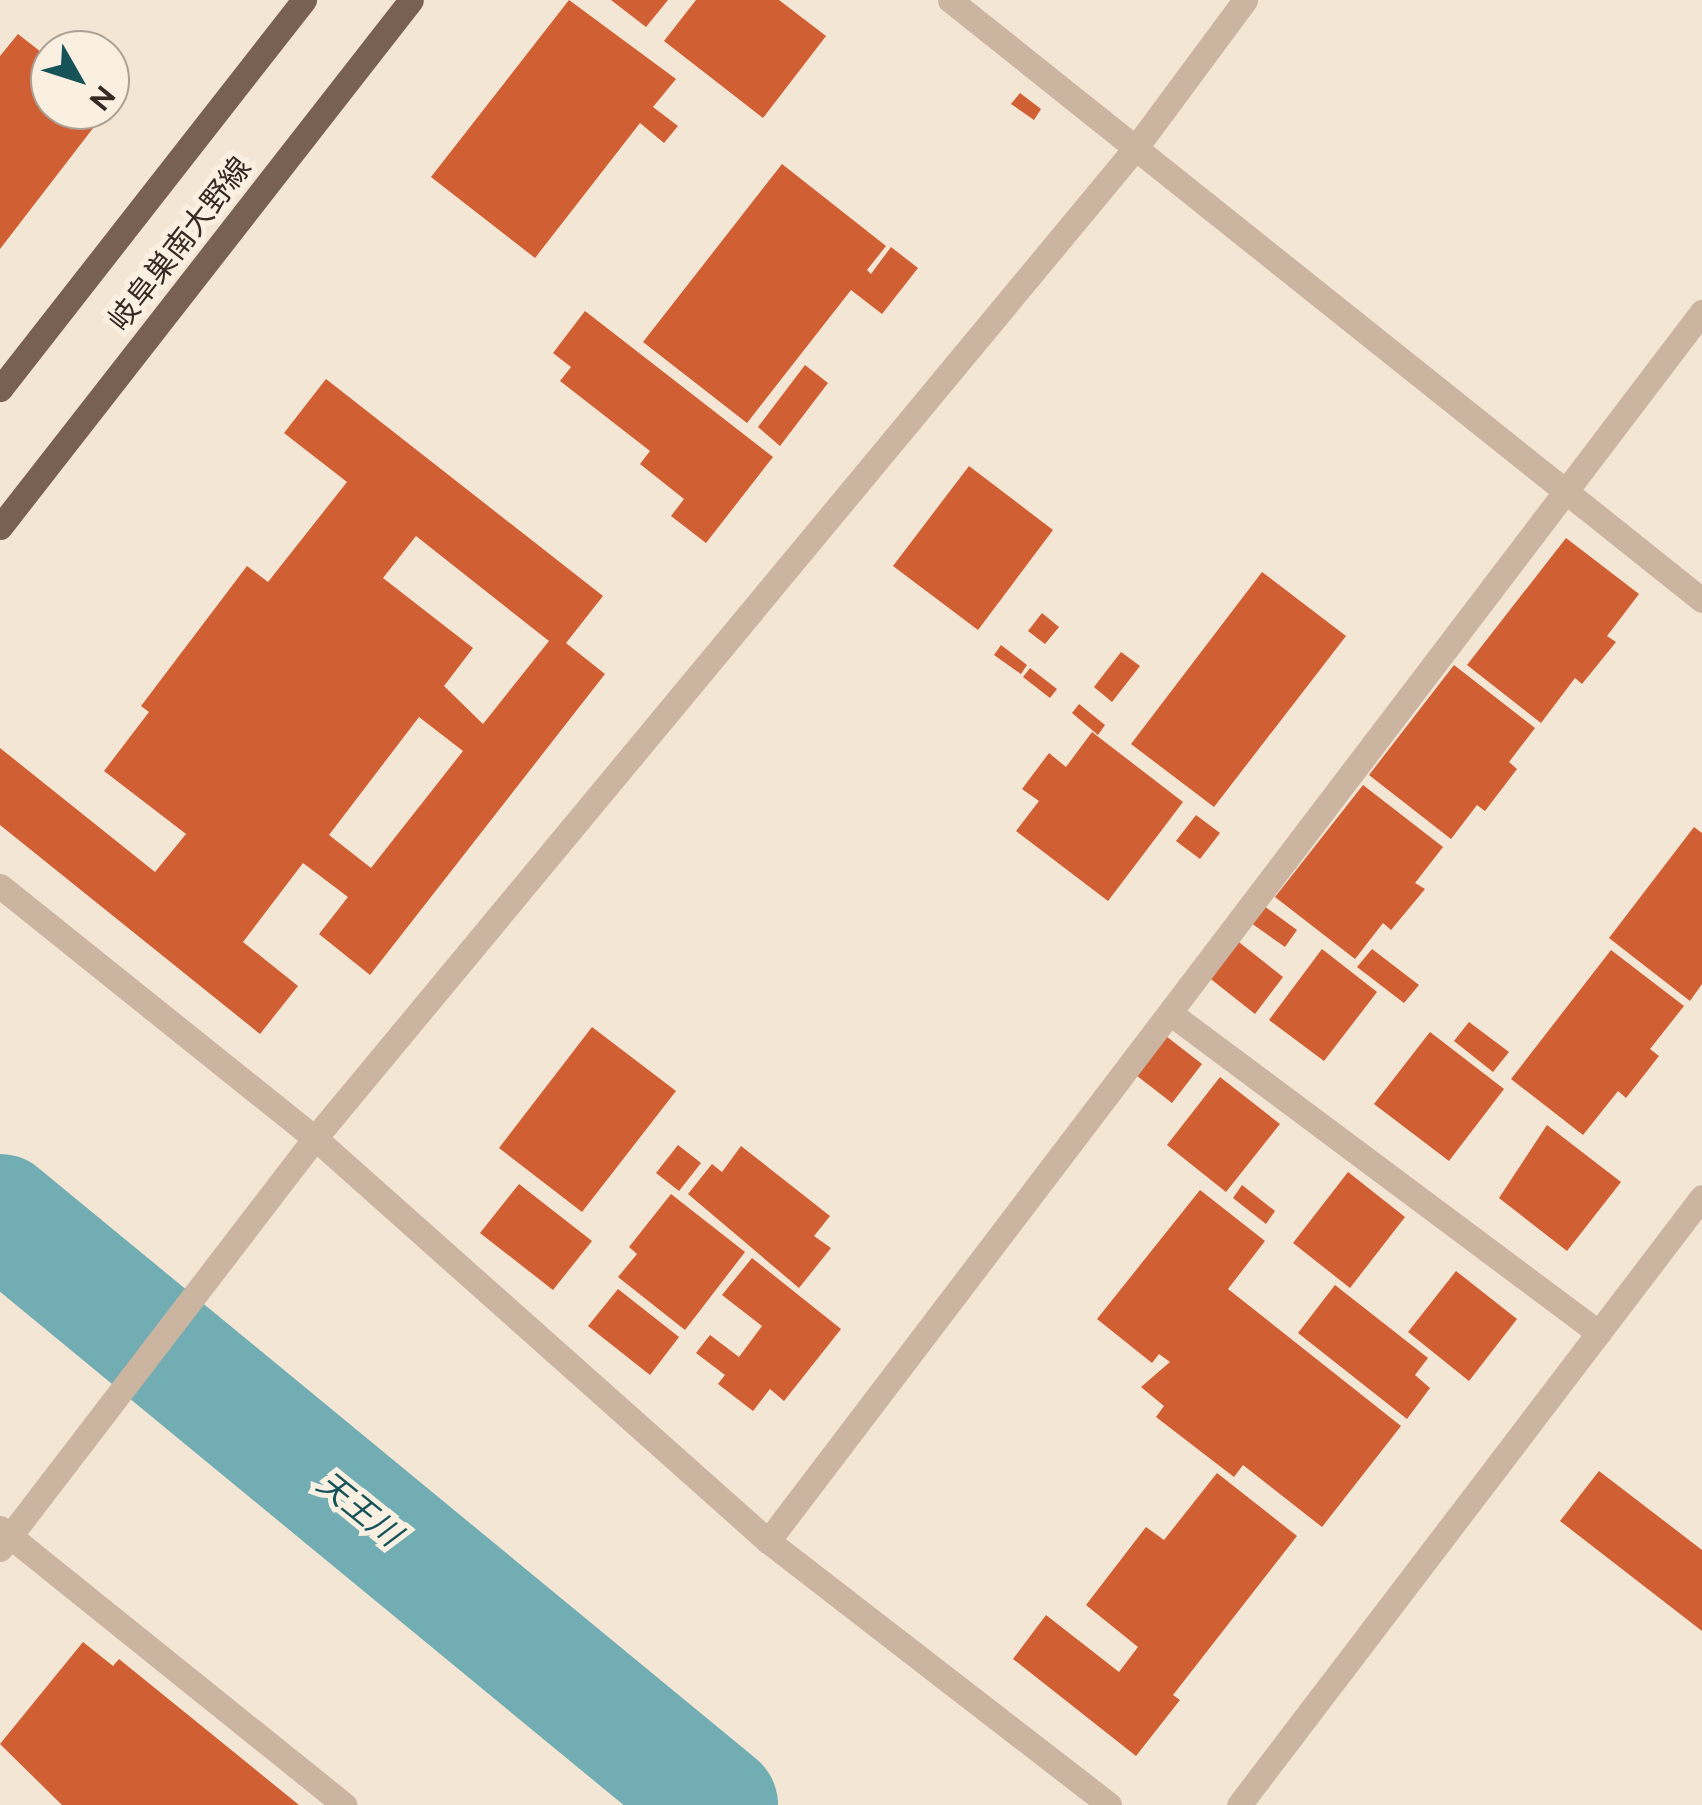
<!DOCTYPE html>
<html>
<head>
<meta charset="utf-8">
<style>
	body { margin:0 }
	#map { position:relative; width:1702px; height:1805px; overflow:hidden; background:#f3e6d5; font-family:Raleway,"Noto Sans JP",sans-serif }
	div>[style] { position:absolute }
	.river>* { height:120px; margin:-60px; padding:0 60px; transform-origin:60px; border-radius:60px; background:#71adb2 }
	.building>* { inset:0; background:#d15f34 }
	.minor>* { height:25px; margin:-12.5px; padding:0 12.5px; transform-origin:12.5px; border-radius:12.5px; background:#cbb5a0 }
	.major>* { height:25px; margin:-12.5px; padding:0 12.5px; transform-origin:12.5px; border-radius:12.5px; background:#786153 }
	span { translate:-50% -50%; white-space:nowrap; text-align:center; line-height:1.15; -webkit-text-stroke:10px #faf0e1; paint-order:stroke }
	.street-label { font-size:30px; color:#352a24 }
	.water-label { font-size:32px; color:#165359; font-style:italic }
	.north { position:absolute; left:30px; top:30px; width:100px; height:100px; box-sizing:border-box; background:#faf0e1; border:2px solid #aba195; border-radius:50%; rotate:129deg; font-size:28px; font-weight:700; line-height:40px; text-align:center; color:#352a24 }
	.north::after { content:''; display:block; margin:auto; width:35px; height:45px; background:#165359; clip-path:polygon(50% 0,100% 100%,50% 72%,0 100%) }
</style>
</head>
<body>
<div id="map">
	<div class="river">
		<div style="left:0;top:1214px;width:930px;rotate:39.46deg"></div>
	</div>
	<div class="building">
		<div style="clip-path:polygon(569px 0,676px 79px,653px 107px,678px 126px,664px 143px,640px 123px,535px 258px,431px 177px)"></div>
		<div style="clip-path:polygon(611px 0,668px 0,646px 27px)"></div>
		<div style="clip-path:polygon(696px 0,779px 0,826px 36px,763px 118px,664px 41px)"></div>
		<div style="clip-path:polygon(18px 34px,50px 59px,50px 110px,107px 110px,0 249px,0 56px)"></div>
		<div style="clip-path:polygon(1020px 93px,1041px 109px,1034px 120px,1011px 104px)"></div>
		<div style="clip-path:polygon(782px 164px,886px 246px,867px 270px,871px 274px,891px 247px,918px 268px,882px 314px,851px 290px,747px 423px,643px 342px)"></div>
		<div style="clip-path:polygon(585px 311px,773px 457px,706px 543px,671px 516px,684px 499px,640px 464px,650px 451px,560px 381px,571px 367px,553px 353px)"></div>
		<div style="clip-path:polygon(805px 365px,828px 383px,780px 446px,758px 427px)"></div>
		<div style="clip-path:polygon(evenodd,326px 379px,603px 596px,566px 643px,605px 674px,370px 975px,319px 934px,348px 897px,303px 863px,243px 942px,298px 986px,260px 1034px,0 825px,0 748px,155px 872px,186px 834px,104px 771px,149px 712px,141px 706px,247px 566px,268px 582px,347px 482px,284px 433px,326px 379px,416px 536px,549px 641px,483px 724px,444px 686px,473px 648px,383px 578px,416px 536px,326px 379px,419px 717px,463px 751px,371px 868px,329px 835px,419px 717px)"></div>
		<div style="clip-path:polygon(969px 466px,1053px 530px,978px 630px,893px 566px)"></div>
		<div style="clip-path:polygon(1566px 538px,1639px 594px,1607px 636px,1616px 642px,1582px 684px,1575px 678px,1541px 723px,1467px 665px)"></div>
		<div style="clip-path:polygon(1262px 572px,1346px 636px,1214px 807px,1131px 744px)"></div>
		<div style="clip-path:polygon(1042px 613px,1059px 627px,1045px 644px,1028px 631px)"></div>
		<div style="clip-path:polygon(1001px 645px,1027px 665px,1021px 674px,994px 655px)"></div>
		<div style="clip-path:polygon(1121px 652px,1140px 666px,1112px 702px,1094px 687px)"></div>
		<div style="clip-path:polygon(1454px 665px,1535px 728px,1509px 762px,1517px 769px,1485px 811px,1477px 805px,1451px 839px,1369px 775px)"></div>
		<div style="clip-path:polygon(1030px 668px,1057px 689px,1050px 698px,1023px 677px)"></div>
		<div style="clip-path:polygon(1079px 704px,1105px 725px,1098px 735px,1072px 713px)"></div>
		<div style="clip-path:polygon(1092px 732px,1183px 802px,1108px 901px,1016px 831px,1039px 801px,1022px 789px,1049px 753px,1066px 767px)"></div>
		<div style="clip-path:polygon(1363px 785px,1443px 847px,1415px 883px,1425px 889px,1391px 930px,1383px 923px,1355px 959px,1275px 897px)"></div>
		<div style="clip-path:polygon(1196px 815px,1220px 833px,1200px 859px,1176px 841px)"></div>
		<div style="clip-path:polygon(1694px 827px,1702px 833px,1702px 984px,1690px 1001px,1609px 938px)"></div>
		<div style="clip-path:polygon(1264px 906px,1297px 930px,1285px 947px,1251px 923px)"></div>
		<div style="clip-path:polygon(1235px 939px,1283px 977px,1255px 1014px,1207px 976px)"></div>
		<div style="clip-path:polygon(1322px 949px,1377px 992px,1324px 1061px,1269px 1020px)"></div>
		<div style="clip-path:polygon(1372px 949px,1419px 985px,1404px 1003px,1357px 967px)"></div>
		<div style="clip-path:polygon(1611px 950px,1684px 1006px,1650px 1049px,1659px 1056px,1626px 1098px,1618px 1091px,1583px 1135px,1511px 1079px)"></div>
		<div style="clip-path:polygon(1469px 1022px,1509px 1052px,1493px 1072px,1454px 1041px)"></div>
		<div style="clip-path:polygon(592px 1027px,676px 1091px,582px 1212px,499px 1148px)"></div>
		<div style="clip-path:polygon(1430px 1032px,1504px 1089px,1449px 1161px,1374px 1104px)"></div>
		<div style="clip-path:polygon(1162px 1033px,1202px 1064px,1172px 1103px,1132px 1072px)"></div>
		<div style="clip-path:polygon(1220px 1077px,1280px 1124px,1226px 1192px,1167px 1145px)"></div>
		<div style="clip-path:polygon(1547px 1125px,1621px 1182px,1567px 1251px,1499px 1198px)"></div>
		<div style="clip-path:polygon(678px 1145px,701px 1163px,679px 1191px,656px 1173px)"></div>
		<div style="clip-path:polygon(741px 1146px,830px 1216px,814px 1236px,831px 1248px,799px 1288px,688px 1194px,712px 1164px,722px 1172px)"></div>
		<div style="clip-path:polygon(1348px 1172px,1405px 1217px,1350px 1288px,1293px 1243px)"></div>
		<div style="clip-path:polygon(519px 1184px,592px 1241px,553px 1290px,480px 1233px)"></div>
		<div style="clip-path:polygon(1242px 1185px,1275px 1211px,1266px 1224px,1233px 1198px)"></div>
		<div style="clip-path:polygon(1200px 1190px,1265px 1241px,1228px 1289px,1401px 1426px,1322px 1527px,1243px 1465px,1234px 1477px,1156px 1417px,1164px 1406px,1141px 1387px,1170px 1362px,1159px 1354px,1152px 1363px,1097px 1319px)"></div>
		<div style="clip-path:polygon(671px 1194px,745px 1252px,685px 1330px,618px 1277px,637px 1254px,629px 1247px)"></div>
		<div style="clip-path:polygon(752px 1258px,841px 1329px,784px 1401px,770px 1389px,753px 1411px,718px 1384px,725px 1375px,696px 1353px,710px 1335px,739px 1357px,762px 1326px,722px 1295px)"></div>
		<div style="clip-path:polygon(1456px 1271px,1517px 1319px,1469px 1381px,1408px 1332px)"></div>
		<div style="clip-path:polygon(1335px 1285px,1428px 1358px,1415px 1375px,1430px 1388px,1407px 1419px,1298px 1333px)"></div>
		<div style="clip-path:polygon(618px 1289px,679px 1337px,650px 1375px,588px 1326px)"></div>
		<div style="clip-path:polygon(1599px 1471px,1702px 1550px,1702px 1631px,1560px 1521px)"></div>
		<div style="clip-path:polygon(1217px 1473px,1297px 1536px,1173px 1695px,1180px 1700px,1136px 1756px,1013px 1659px,1046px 1615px,1119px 1672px,1138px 1647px,1086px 1605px,1146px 1527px,1164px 1540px)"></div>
		<div style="clip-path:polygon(83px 1642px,113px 1666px,119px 1659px,299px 1805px,62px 1805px,0 1744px)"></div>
	</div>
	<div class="minor">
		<div style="left:950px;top:0;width:962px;rotate:38.59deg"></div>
		<div style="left:0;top:886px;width:403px;rotate:38.7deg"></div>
		<div style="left:315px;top:1138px;width:606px;rotate:41.66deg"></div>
		<div style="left:768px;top:1541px;width:431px;rotate:37.7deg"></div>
		<div style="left:1170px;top:1013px;width:535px;rotate:36.72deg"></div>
		<div style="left:0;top:1528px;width:442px;rotate:38.8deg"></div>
		<div style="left:768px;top:1541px;width:1544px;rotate:-52.77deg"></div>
		<div style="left:0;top:1549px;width:518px;rotate:-52.53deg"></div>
		<div style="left:315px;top:1138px;width:1288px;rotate:-50.35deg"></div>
		<div style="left:1137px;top:146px;width:182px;rotate:-53.5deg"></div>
		<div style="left:1239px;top:1805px;width:764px;rotate:-52.71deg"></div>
	</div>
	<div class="major">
		<div style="left:0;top:389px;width:494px;rotate:-52deg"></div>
		<div style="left:0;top:527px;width:668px;rotate:-52.05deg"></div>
	</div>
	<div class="street-label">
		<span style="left:180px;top:244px;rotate:-52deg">岐阜巣南大野線</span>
	</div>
	<div class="water-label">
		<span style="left:359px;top:1509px;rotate:39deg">天王川</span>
	</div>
	<div class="north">N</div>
</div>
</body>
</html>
